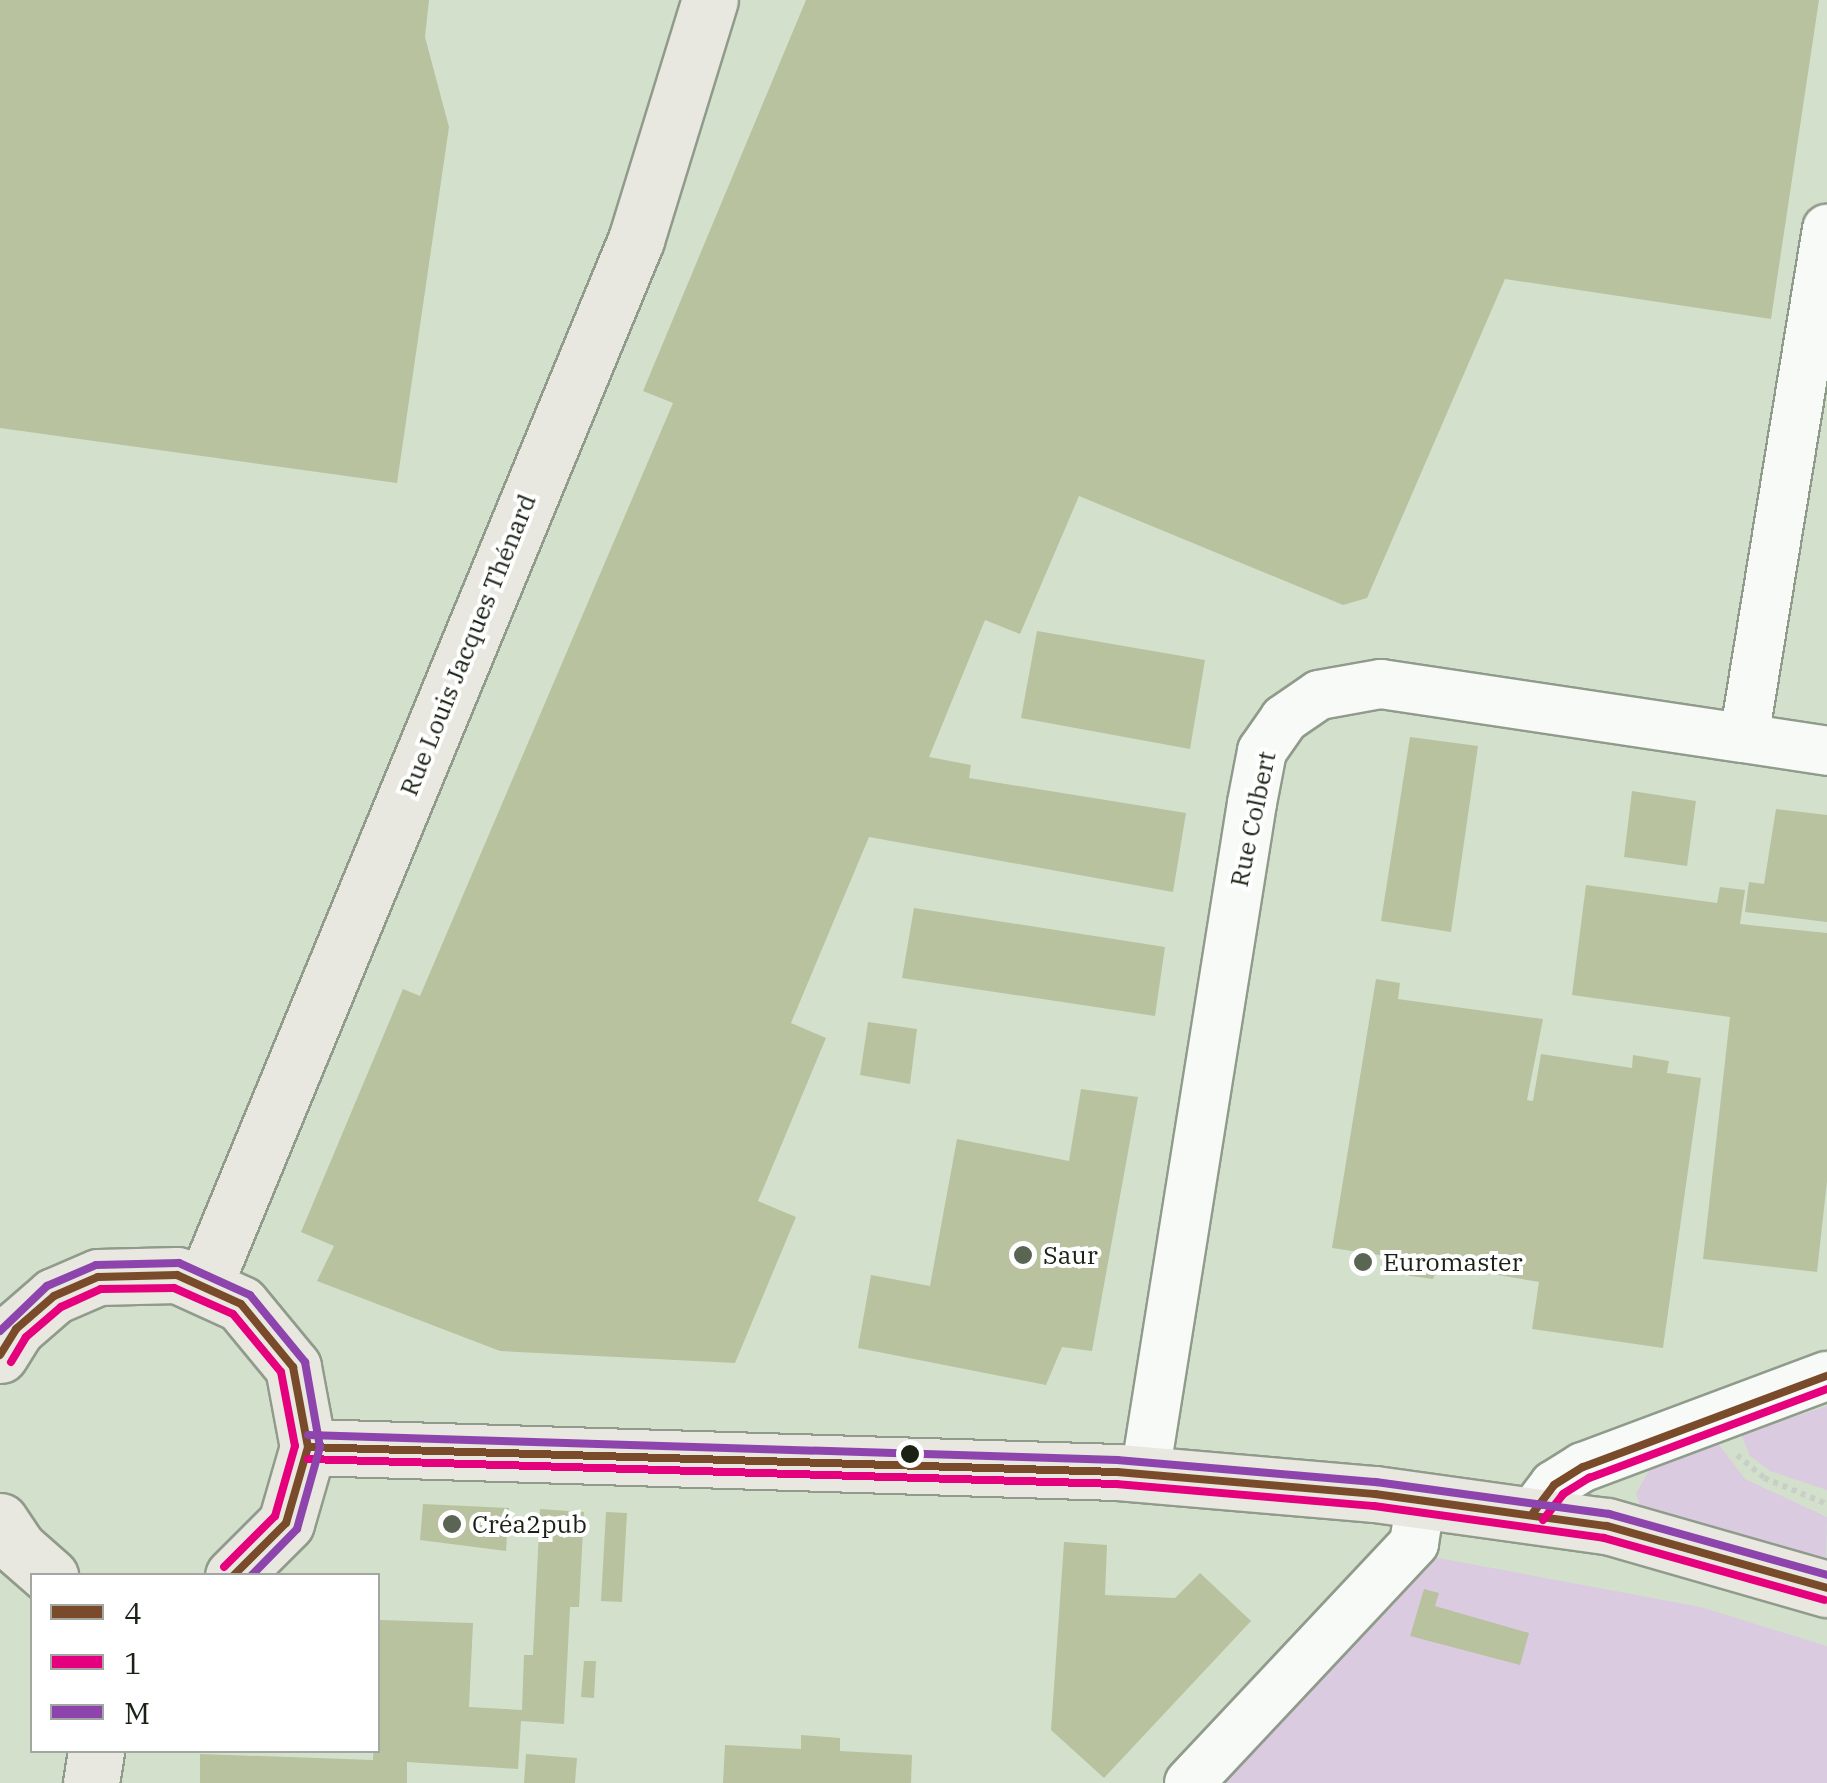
<!DOCTYPE html>
<html>
<head>
<meta charset="utf-8">
<style>
	body { margin:0 }
	#map { position:relative; width:1827px; height:1783px; overflow:hidden; background:#d3e1cc; font-family:"IBM Plex Serif",serif }
	div>[style] { position:absolute }
	.green>* { inset:0; background:#dbcbe1 }
	.building>* { inset:0; background:#b8c29f }
	.path>* { height:6px; margin-top:-3px; transform-origin:0; background:repeating-linear-gradient(90deg,#cacec8 0 5px,transparent 0 10px) }
	.roads { filter:drop-shadow(2px 0 #909b8b) drop-shadow(-2px 0 #909b8b) drop-shadow(0 2px #909b8b) drop-shadow(0 -2px #909b8b) }
	.minor>* { height:48px; margin:-24px; padding:0 24px; transform-origin:24px; border-radius:24px; background:#f8faf7 }
	.major>* { height:55px; margin:-27.5px; padding:0 27.5px; transform-origin:27.5px; border-radius:27.5px; background:#e8e7e0 }
	.bus-1>* { height:8px; margin:-4px; padding:0 4px; transform-origin:4px; border-radius:4px; background:#7a4b2a }
	.bus-2>* { height:8px; margin:-4px; padding:0 4px; transform-origin:4px; border-radius:4px; background:#e5007d }
	.bus-3>* { height:8px; margin:-4px; padding:0 4px; transform-origin:4px; border-radius:4px; background:#8e44ad }
	.dots>* { width:28px; height:28px; translate:-50% -50%; box-sizing:border-box; border:5px solid #fff; border-radius:50% }
	span { translate:-50% -50%; white-space:nowrap; text-align:center; line-height:1.15; -webkit-text-stroke:8px #fff; paint-order:stroke }
	.street-label { font-size:25px; color:#192214 }
	.poi-label { font-size:25px; color:#192214 }
	.left { translate:0 -50%; text-align:left }
	.legend { position:absolute; left:30px; top:1573px; width:350px; height:180px; box-sizing:border-box; background:#fff; border:2px solid #a3a7a1; margin:0; padding:12px 18px; list-style:none; font-size:30px; color:#192214 }
	.legend li { display:flex; align-items:center; gap:20px; height:50px }
	.legend b { width:50px; border:2px solid #a3a7a1 }
</style>
</head>
<body>
<div id="map">
	<div class="green">
		<div style="clip-path:polygon(1827px 1406px,1827px 1490px,1770px 1471px,1750px 1456px,1741px 1434px)"></div>
		<div style="clip-path:polygon(1714px 1438px,1745px 1479px,1827px 1517px,1826px 1563px,1641px 1510px,1636px 1493px,1654px 1462px)"></div>
		<div style="clip-path:polygon(1433px 1557px,1701px 1607px,1827px 1646px,1827px 1783px,1222px 1783px)"></div>
	</div>
	<div class="building">
		<div style="clip-path:polygon(0 0,429px 0,425px 37px,449px 127px,397px 483px,0 428px)"></div>
		<div style="clip-path:polygon(806px 0,1819px 0,1771px 319px,1505px 279px,1367px 598px,1343px 605px,1079px 496px,1020px 634px,985px 620px,929px 757px,971px 765px,969px 778px,1186px 813px,1173px 892px,869px 837px,791px 1023px,826px 1038px,758px 1201px,796px 1217px,735px 1363px,500px 1351px,317px 1281px,334px 1246px,301px 1232px,403px 989px,420px 996px,673px 403px,643px 391px)"></div>
		<div style="clip-path:polygon(1037px 631px,1205px 660px,1190px 749px,1021px 718px)"></div>
		<div style="clip-path:polygon(1410px 737px,1478px 746px,1451px 932px,1381px 921px)"></div>
		<div style="clip-path:polygon(1632px 791px,1696px 801px,1687px 866px,1624px 857px)"></div>
		<div style="clip-path:polygon(1776px 809px,1827px 815px,1827px 922px,1745px 912px,1749px 882px,1764px 884px)"></div>
		<div style="clip-path:polygon(1586px 885px,1717px 903px,1720px 887px,1745px 890px,1740px 924px,1827px 933px,1827px 1181px,1817px 1272px,1703px 1259px,1730px 1017px,1572px 995px)"></div>
		<div style="clip-path:polygon(914px 908px,1165px 947px,1155px 1016px,902px 978px)"></div>
		<div style="clip-path:polygon(1376px 979px,1400px 983px,1398px 999px,1543px 1019px,1527px 1100px,1533px 1101px,1541px 1054px,1632px 1068px,1633px 1055px,1669px 1061px,1667px 1073px,1701px 1078px,1663px 1348px,1532px 1329px,1539px 1282px,1439px 1265px,1433px 1279px,1403px 1275px,1400px 1258px,1332px 1248px)"></div>
		<div style="clip-path:polygon(868px 1022px,917px 1029px,910px 1084px,860px 1075px)"></div>
		<div style="clip-path:polygon(1081px 1089px,1138px 1097px,1092px 1351px,1062px 1347px,1046px 1385px,858px 1348px,871px 1275px,930px 1286px,957px 1139px,1069px 1161px)"></div>
		<div style="clip-path:polygon(423px 1504px,509px 1508px,506px 1551px,420px 1540px)"></div>
		<div style="clip-path:polygon(540px 1509px,584px 1512px,579px 1607px,570px 1607px,564px 1724px,521px 1721px,518px 1769px,407px 1762px,407px 1783px,200px 1783px,200px 1754px,373px 1760px,379px 1620px,473px 1623px,469px 1707px,522px 1710px,524px 1655px,533px 1655px)"></div>
		<div style="clip-path:polygon(606px 1512px,627px 1513px,622px 1602px,601px 1601px)"></div>
		<div style="clip-path:polygon(1064px 1542px,1107px 1545px,1105px 1595px,1175px 1598px,1200px 1573px,1251px 1621px,1104px 1778px,1051px 1730px)"></div>
		<div style="clip-path:polygon(1424px 1589px,1439px 1593px,1435px 1606px,1529px 1633px,1520px 1665px,1410px 1636px)"></div>
		<div style="clip-path:polygon(584px 1661px,596px 1661px,594px 1698px,581px 1697px)"></div>
		<div style="clip-path:polygon(801px 1735px,840px 1738px,840px 1751px,912px 1755px,911px 1783px,723px 1783px,725px 1745px,801px 1749px)"></div>
		<div style="clip-path:polygon(526px 1754px,577px 1758px,575px 1783px,524px 1783px)"></div>
	</div>
	<div class="path">
		<div style="left:1737px;top:1455px;width:35px;rotate:40deg"></div>
		<div style="left:1764px;top:1478px;width:68px;rotate:22.4deg"></div>
	</div>
	<div class="roads">
		<div class="minor">
			<div style="left:1744px;top:738px;width:516px;rotate:-80.74deg"></div>
			<div style="left:1145px;top:1474px;width:679px;rotate:-80.94deg"></div>
			<div style="left:1252px;top:803px;width:53px;rotate:-79.1deg"></div>
			<div style="left:1262px;top:751px;width:39px;rotate:-55deg"></div>
			<div style="left:1284px;top:719px;width:42px;rotate:-34.4deg"></div>
			<div style="left:1319px;top:695px;width:63px;rotate:-10.1deg"></div>
			<div style="left:1381px;top:684px;width:451px;rotate:8.5deg"></div>
			<div style="left:1533px;top:1513px;width:35px;rotate:-53deg"></div>
			<div style="left:1554px;top:1485px;width:34px;rotate:-32deg"></div>
			<div style="left:1583px;top:1467px;width:260px;rotate:-20.5deg"></div>
			<div style="left:1189px;top:1783px;width:329px;rotate:-46.8deg"></div>
			<div style="left:1414px;top:1543px;width:44px;rotate:-80.8deg"></div>
		</div>
		<div class="major">
			<div style="left:205px;top:1283px;width:1129px;rotate:-67.55deg"></div>
			<div style="left:636px;top:240px;width:251px;rotate:-72.9deg"></div>
			<div style="left:0;top:1355px;width:31px;rotate:-58deg"></div>
			<div style="left:16px;top:1329px;width:50px;rotate:-41deg"></div>
			<div style="left:54px;top:1296px;width:48px;rotate:-23.4deg"></div>
			<div style="left:98px;top:1277px;width:79px;rotate:-1.5deg"></div>
			<div style="left:177px;top:1275px;width:70px;rotate:24.4deg"></div>
			<div style="left:241px;top:1304px;width:82px;rotate:50.5deg"></div>
			<div style="left:293px;top:1367px;width:81px;rotate:79.4deg"></div>
			<div style="left:308px;top:1447px;width:79px;rotate:106.1deg"></div>
			<div style="left:286px;top:1523px;width:75px;rotate:135deg"></div>
			<div style="left:308px;top:1447px;width:810px;rotate:1.77deg"></div>
			<div style="left:1118px;top:1472px;width:258px;rotate:4.9deg"></div>
			<div style="left:1375px;top:1494px;width:234px;rotate:7.9deg"></div>
			<div style="left:1607px;top:1526px;width:229px;rotate:16deg"></div>
			<div style="left:0;top:1521px;width:32px;rotate:56deg"></div>
			<div style="left:18px;top:1548px;width:43px;rotate:41.2deg"></div>
			<div style="left:91px;top:1783px;width:33px;rotate:-81deg"></div>
		</div>
	</div>
	<div class="bus-1">
		<div style="left:0;top:1355px;width:31px;rotate:-58deg"></div>
		<div style="left:16px;top:1329px;width:50px;rotate:-41deg"></div>
		<div style="left:54px;top:1296px;width:48px;rotate:-23.4deg"></div>
		<div style="left:98px;top:1277px;width:79px;rotate:-1.5deg"></div>
		<div style="left:177px;top:1275px;width:70px;rotate:24.4deg"></div>
		<div style="left:241px;top:1304px;width:82px;rotate:50.5deg"></div>
		<div style="left:293px;top:1367px;width:81px;rotate:79.4deg"></div>
		<div style="left:308px;top:1447px;width:79px;rotate:106.1deg"></div>
		<div style="left:286px;top:1523px;width:75px;rotate:135deg"></div>
		<div style="left:308px;top:1447px;width:810px;rotate:1.77deg"></div>
		<div style="left:1118px;top:1472px;width:258px;rotate:4.9deg"></div>
		<div style="left:1375px;top:1494px;width:234px;rotate:7.9deg"></div>
		<div style="left:1607px;top:1526px;width:229px;rotate:15.7deg"></div>
		<div style="left:1533px;top:1513px;width:35px;rotate:-53deg"></div>
		<div style="left:1554px;top:1485px;width:34px;rotate:-32deg"></div>
		<div style="left:1583px;top:1467px;width:260px;rotate:-20.5deg"></div>
	</div>
	<div class="bus-2">
		<div style="left:11px;top:1362px;width:29px;rotate:-59deg"></div>
		<div style="left:26px;top:1337px;width:46px;rotate:-40.6deg"></div>
		<div style="left:61px;top:1307px;width:44px;rotate:-24.2deg"></div>
		<div style="left:101px;top:1289px;width:73px;rotate:-0.8deg"></div>
		<div style="left:174px;top:1288px;width:64px;rotate:23.8deg"></div>
		<div style="left:233px;top:1314px;width:75px;rotate:50.4deg"></div>
		<div style="left:281px;top:1372px;width:75px;rotate:79.3deg"></div>
		<div style="left:295px;top:1446px;width:73px;rotate:105.9deg"></div>
		<div style="left:275px;top:1516px;width:72px;rotate:135deg"></div>
		<div style="left:308px;top:1459px;width:809px;rotate:1.77deg"></div>
		<div style="left:1117px;top:1484px;width:258px;rotate:4.9deg"></div>
		<div style="left:1374px;top:1506px;width:232px;rotate:7.9deg"></div>
		<div style="left:1604px;top:1538px;width:229px;rotate:15.7deg"></div>
		<div style="left:1543px;top:1520px;width:33px;rotate:-52deg"></div>
		<div style="left:1563px;top:1494px;width:31px;rotate:-32deg"></div>
		<div style="left:1589px;top:1478px;width:254px;rotate:-20.5deg"></div>
	</div>
	<div class="bus-3">
		<div style="left:0;top:1331px;width:65px;rotate:-43.8deg"></div>
		<div style="left:47px;top:1286px;width:53px;rotate:-23.2deg"></div>
		<div style="left:96px;top:1265px;width:83px;rotate:-1.4deg"></div>
		<div style="left:179px;top:1263px;width:78px;rotate:24.3deg"></div>
		<div style="left:250px;top:1295px;width:87px;rotate:50.6deg"></div>
		<div style="left:305px;top:1362px;width:86px;rotate:80deg"></div>
		<div style="left:320px;top:1447px;width:85px;rotate:105.7deg"></div>
		<div style="left:297px;top:1529px;width:66px;rotate:134.4deg"></div>
		<div style="left:308px;top:1435px;width:810px;rotate:1.77deg"></div>
		<div style="left:1118px;top:1460px;width:259px;rotate:4.9deg"></div>
		<div style="left:1376px;top:1482px;width:235px;rotate:7.8deg"></div>
		<div style="left:1609px;top:1514px;width:226px;rotate:15.6deg"></div>
	</div>
	<div class="dots">
		<div style="left:1023px;top:1255px;background:#5a6554"></div>
		<div style="left:1363px;top:1262px;background:#5a6554"></div>
		<div style="left:910px;top:1454px;background:#192214"></div>
		<div style="left:452px;top:1524px;background:#5a6554"></div>
	</div>
	<div class="street-label">
		<span style="left:468px;top:645px;rotate:-68deg">Rue Louis Jacques Thénard</span>
		<span style="left:1253px;top:819px;rotate:-78deg">Rue Colbert</span>
	</div>
	<div class="poi-label">
		<span class="left" style="left:1043px;top:1255px">Saur</span>
		<span class="left" style="left:1383px;top:1262px">Euromaster</span>
		<span class="left" style="left:472px;top:1524px">Créa2pub</span>
	</div>
	<ul class="legend">
	<li><b style="height:12px;background:#7a4b2a"></b>4</li>
	<li><b style="height:12px;background:#e5007d"></b>1</li>
	<li><b style="height:12px;background:#8e44ad"></b>M</li>
	</ul>
</div>
</body>
</html>
